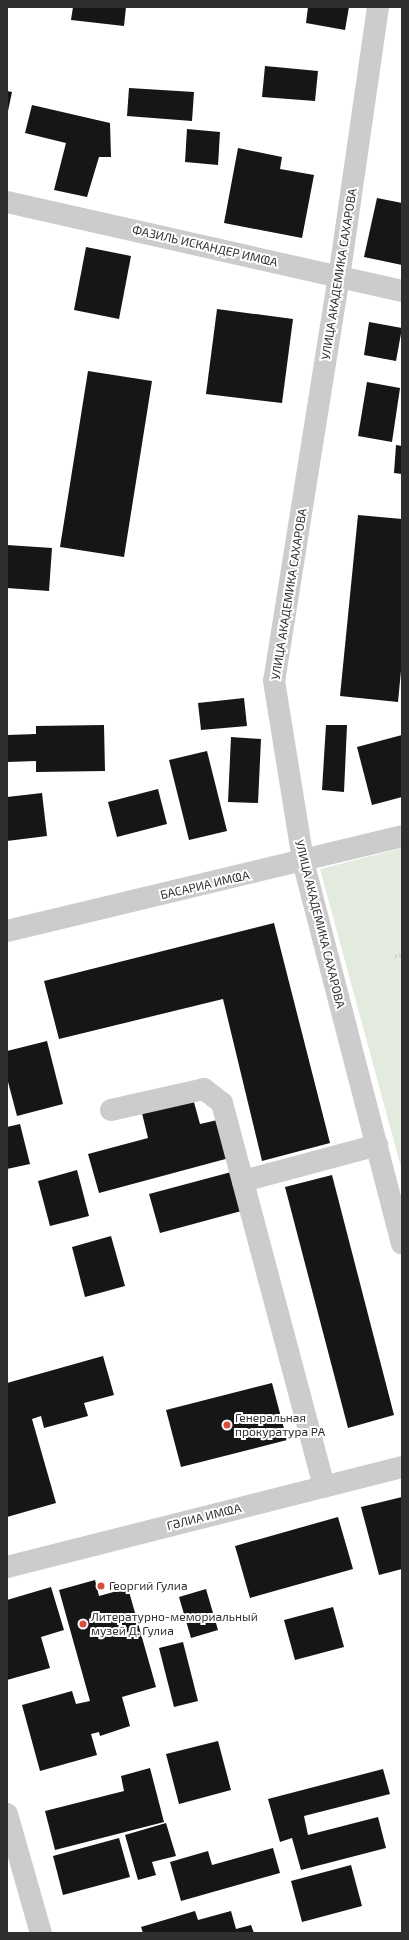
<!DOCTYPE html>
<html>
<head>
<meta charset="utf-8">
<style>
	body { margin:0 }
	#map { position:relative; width:409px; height:1940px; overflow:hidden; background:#fff; font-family:"Exo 2",sans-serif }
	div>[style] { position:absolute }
	.green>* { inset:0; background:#e3ebde }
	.building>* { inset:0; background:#161616 }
	.path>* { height:2.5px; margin-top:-1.25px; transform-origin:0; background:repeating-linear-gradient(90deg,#ccc 0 2px,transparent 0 4px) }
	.minor>* { height:22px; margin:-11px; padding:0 11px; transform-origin:11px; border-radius:11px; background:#ccc }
	.dots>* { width:11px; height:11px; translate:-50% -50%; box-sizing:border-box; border:2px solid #fff; border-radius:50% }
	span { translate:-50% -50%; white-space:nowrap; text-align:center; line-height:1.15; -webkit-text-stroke:4px #fff; paint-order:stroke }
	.street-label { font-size:12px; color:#2f2f2f }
	.poi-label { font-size:12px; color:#2f2f2f }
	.left { translate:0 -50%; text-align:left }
	.frame { position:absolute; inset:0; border:8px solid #2f2f2f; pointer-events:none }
</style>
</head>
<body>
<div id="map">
	<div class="green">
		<div style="clip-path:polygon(402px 848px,402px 1171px,320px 869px)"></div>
	</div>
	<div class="building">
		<div style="clip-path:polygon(73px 7px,126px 7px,124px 26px,71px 20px)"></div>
		<div style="clip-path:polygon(308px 7px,349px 7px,345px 30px,306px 23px)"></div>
		<div style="clip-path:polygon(265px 66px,318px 71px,315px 101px,262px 97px)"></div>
		<div style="clip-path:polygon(129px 88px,194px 92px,192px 121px,127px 116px)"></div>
		<div style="clip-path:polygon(7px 91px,12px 92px,8px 111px,7px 111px)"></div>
		<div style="clip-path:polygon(32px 105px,110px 123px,111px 157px,99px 157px,87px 197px,54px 190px,66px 143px,25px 133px)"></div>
		<div style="clip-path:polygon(187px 129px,220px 132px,218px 165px,185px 162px)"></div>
		<div style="clip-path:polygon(238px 148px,282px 157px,280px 169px,314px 175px,302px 238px,224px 223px)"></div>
		<div style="clip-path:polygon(377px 198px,402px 203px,402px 265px,364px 257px)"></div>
		<div style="clip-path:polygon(86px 247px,131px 256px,119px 319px,74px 310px)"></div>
		<div style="clip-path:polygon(217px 309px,293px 319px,282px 403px,206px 394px)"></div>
		<div style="clip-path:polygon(369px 322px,402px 328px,396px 361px,364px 355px)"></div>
		<div style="clip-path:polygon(88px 371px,152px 381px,124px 557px,60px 547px)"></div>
		<div style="clip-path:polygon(367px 382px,400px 388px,392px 442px,358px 436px)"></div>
		<div style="clip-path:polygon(396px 445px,402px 446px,402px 474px,394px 473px)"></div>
		<div style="clip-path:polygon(358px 515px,402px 519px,402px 660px,398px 702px,340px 696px)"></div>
		<div style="clip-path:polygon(7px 545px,52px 548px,49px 591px,7px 588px)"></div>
		<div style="clip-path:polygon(244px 698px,247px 726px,201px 730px,198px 703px)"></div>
		<div style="clip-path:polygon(104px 725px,105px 771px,36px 772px,36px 761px,7px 762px,7px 735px,36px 734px,36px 726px)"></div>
		<div style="clip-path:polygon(326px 725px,347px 725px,344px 792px,322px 790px)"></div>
		<div style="clip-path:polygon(402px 735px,402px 797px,372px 805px,357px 747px)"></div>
		<div style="clip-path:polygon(231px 737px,261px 739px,258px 803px,228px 802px)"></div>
		<div style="clip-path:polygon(207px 751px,227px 831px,189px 840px,169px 760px)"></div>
		<div style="clip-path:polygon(158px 789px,167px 824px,117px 837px,108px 802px)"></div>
		<div style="clip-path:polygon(42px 793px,47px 836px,7px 841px,7px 797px)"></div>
		<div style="clip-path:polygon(274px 923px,330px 1143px,262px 1161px,223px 999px,59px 1039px,44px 981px)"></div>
		<div style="clip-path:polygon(47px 1041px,63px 1104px,17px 1116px,7px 1078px,7px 1051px)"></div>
		<div style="clip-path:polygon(192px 1095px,200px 1124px,222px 1119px,233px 1157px,99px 1193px,88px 1154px,148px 1138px,141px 1109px)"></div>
		<div style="clip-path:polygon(20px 1124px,30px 1164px,7px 1169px,7px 1127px)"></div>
		<div style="clip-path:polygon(77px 1170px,89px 1216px,50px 1226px,38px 1181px)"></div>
		<div style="clip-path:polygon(235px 1171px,245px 1210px,160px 1233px,149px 1194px)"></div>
		<div style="clip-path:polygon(332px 1175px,394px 1415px,348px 1428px,285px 1187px)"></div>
		<div style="clip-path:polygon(111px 1236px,125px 1286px,85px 1297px,72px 1247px)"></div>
		<div style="clip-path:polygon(103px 1356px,114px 1395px,84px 1403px,88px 1416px,44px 1428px,41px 1416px,32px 1419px,56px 1503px,7px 1517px,7px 1383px)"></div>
		<div style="clip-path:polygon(272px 1383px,287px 1440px,181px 1467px,166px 1410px)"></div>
		<div style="clip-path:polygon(402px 1497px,402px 1569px,379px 1575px,361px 1507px)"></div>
		<div style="clip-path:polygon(338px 1517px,353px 1569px,250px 1598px,235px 1546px)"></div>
		<div style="clip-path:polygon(95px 1580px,99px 1596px,128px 1588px,156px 1687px,122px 1697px,130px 1726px,100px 1736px,99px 1732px,91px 1734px,97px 1755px,40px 1771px,22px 1705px,72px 1691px,76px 1704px,90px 1701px,59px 1590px)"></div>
		<div style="clip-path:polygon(51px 1587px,64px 1630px,41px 1637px,50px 1668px,7px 1680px,7px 1600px)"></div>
		<div style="clip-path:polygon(206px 1589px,218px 1630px,191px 1638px,179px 1597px)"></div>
		<div style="clip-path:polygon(333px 1607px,344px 1647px,295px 1660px,284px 1620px)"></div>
		<div style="clip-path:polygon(183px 1642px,198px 1701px,174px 1707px,159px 1648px)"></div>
		<div style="clip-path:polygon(218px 1741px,231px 1790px,179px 1804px,166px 1754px)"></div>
		<div style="clip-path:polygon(150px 1768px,164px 1822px,55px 1850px,45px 1811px,124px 1791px,121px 1776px)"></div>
		<div style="clip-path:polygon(383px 1769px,390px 1794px,304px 1816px,308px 1835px,378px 1817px,386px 1848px,301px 1870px,292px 1838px,280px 1842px,268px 1799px)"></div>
		<div style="clip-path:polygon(166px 1823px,176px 1856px,152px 1862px,156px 1875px,138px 1880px,125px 1835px)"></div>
		<div style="clip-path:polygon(119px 1838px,130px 1877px,63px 1895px,53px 1856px)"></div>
		<div style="clip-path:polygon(273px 1848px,280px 1873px,181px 1901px,170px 1862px,208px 1851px,212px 1865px)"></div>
		<div style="clip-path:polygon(351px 1865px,362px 1906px,302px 1922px,291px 1881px)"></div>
		<div style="clip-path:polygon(195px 1911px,198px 1920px,231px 1911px,236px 1929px,251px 1925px,254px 1933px,143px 1933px,141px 1927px)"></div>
	</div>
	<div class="path">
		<div style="left:395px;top:956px;width:7px;rotate:-16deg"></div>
	</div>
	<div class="minor">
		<div style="left:378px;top:7px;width:272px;rotate:98.2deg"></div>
		<div style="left:339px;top:276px;width:410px;rotate:99.1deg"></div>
		<div style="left:274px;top:681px;width:182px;rotate:80.8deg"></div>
		<div style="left:303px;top:861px;width:395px;rotate:75.5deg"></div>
		<div style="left:7px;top:202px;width:405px;rotate:12.7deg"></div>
		<div style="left:7px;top:931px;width:406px;rotate:-13.5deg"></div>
		<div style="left:111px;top:1110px;width:95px;rotate:-12.7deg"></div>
		<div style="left:204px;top:1089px;width:23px;rotate:38deg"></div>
		<div style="left:222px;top:1103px;width:397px;rotate:75.1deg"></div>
		<div style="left:243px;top:1181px;width:139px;rotate:-15deg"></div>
		<div style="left:7px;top:1567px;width:407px;rotate:-14.2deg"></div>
		<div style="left:7px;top:1814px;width:124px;rotate:74.1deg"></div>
	</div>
	<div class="dots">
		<div style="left:227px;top:1425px;background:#d94f3e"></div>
		<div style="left:101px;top:1586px;background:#d94f3e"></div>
		<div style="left:83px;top:1624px;background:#d94f3e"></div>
	</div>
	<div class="street-label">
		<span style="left:205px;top:246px;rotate:13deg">ФАЗИЛЬ ИСКАНДЕР ИМҨА</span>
		<span style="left:339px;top:274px;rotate:-81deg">УЛИЦА АКАДЕМИКА САХАРОВА</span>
		<span style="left:289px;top:594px;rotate:-81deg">УЛИЦА АКАДЕМИКА САХАРОВА</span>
		<span style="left:205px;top:885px;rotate:-13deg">БАСАРИА ИМҨА</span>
		<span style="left:320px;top:924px;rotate:76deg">УЛИЦА АКАДЕМИКА САХАРОВА</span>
		<span style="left:204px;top:1517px;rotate:-14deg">ГӘЛИА ИМҨА</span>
	</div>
	<div class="poi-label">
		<span class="left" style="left:235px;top:1425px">Генеральная<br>прокуратура РА</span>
		<span class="left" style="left:109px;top:1586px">Георгий Гулиа</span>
		<span class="left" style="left:91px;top:1624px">Литературно-мемориальный<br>музей Д. Гулиа</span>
	</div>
	<div class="frame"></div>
</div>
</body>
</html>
